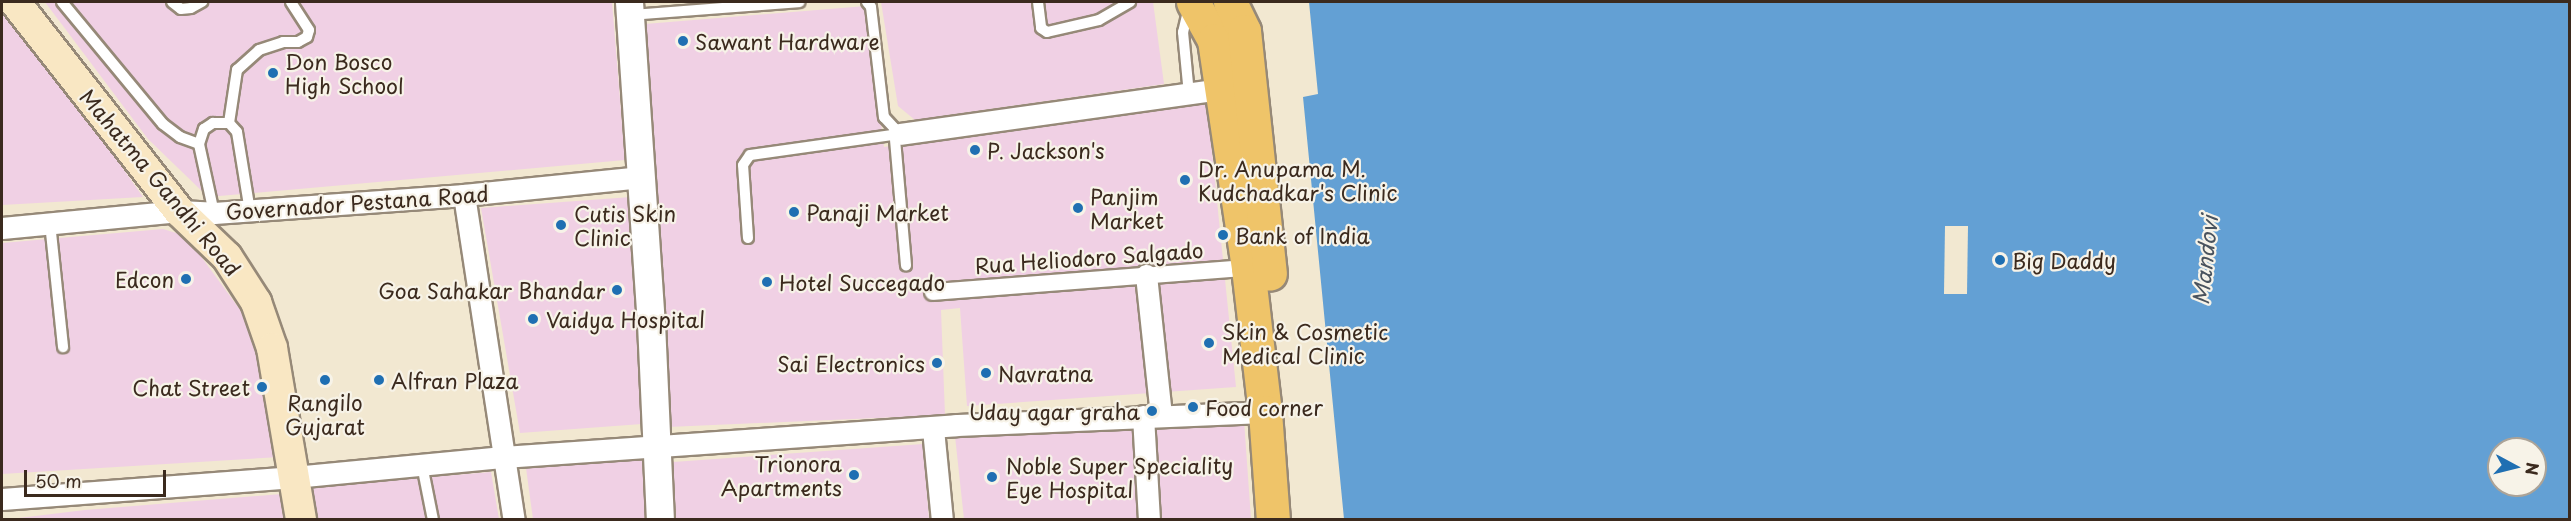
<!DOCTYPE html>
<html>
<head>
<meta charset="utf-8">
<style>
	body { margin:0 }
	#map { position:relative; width:2571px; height:521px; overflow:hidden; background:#f2e8d1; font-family:"Playpen Sans",sans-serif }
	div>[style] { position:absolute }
	.built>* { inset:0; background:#f0d0e4 }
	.water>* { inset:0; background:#63a0d4 }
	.pier>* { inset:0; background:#f2e8d1 }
	.roads { filter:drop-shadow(2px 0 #968978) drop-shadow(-2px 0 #968978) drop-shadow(0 2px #968978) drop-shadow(0 -2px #968978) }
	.service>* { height:10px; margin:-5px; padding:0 5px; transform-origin:5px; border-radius:5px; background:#fff }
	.pedestrian>* { height:16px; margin:-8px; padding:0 8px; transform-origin:8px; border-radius:8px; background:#fff }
	.minor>* { height:21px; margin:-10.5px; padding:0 10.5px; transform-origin:10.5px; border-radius:10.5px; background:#fff }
	.tertiary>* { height:27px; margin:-13.5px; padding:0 13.5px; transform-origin:13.5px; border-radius:13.5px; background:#fff }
	.secondary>* { height:30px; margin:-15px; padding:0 15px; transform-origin:15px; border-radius:15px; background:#f9e7c3 }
	.primary>* { height:33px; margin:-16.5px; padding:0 16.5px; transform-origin:16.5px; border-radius:16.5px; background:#efc469 }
	.dots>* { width:16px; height:16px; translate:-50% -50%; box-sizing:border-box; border:3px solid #f7f3e8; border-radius:50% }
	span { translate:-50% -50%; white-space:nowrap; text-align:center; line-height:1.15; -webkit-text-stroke:4.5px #f7f3e8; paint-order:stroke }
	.poi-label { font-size:21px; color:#3b2a1e }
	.left { translate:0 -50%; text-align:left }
	.right { translate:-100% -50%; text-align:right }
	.street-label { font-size:21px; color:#3b2a1e }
	.water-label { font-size:22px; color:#49535e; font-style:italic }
	.frame { position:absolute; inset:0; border:3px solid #3b2a1e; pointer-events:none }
	.north { position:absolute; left:2487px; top:437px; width:60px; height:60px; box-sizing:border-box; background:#f7f3e8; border:2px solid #aca397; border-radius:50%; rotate:97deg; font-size:16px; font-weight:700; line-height:24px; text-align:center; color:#3b2a1e }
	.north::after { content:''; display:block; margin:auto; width:21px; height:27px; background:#1f6fb2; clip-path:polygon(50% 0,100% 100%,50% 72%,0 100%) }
	.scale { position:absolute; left:24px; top:470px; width:142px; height:27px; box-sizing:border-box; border:3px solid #3b2a1e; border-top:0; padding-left:8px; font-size:18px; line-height:21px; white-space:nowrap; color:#3b2a1e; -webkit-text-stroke:4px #f7f3e8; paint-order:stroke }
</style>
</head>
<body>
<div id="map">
	<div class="built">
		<div style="clip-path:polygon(2px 2px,6px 2px,143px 197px,2px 205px)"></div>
		<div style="clip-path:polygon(45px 2px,612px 2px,625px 160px,208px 197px,148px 139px)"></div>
		<div style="clip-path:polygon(881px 2px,1153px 2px,1164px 84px,915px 120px,898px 106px)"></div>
		<div style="clip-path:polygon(866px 6px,884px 147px,1075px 118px,1207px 103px,1236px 387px,967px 406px,960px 308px,941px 310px,945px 415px,668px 427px,645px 24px)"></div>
		<div style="clip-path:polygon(631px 197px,642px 424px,520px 433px,481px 208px)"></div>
		<div style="clip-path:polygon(163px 229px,186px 236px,249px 322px,280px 457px,2px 474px,2px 243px)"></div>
		<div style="clip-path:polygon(1244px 420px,1251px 519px,1157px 519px,1152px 422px)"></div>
		<div style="clip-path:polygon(1134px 425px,1142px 519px,964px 519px,955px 436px)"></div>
		<div style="clip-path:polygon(923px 444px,929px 519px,676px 519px,673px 462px)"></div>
		<div style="clip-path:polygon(650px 456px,654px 519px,533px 519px,526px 468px)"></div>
		<div style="clip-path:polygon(491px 472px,499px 519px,316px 519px,310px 487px)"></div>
		<div style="clip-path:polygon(282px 494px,286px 520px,2px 520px,85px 510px)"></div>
	</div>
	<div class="water">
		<div style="clip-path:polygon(evenodd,1309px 2px,2569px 2px,2569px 519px,1344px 519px,1303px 97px,1318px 94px,1309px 2px,2499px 449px,2535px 449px,2535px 485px,2499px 485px,2499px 449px)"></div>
	</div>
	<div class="pier">
		<div style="clip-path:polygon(1945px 226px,1968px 226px,1967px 294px,1944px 294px)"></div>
	</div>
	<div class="roads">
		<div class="service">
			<div style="left:62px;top:2px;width:158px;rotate:50.4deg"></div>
			<div style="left:163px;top:124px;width:21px;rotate:37deg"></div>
			<div style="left:180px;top:137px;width:20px;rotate:20deg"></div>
			<div style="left:172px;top:2px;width:11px;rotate:38deg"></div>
			<div style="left:181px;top:9px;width:10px;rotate:-6deg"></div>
			<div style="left:191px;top:8px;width:13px;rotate:-29deg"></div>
			<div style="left:867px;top:2px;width:6px;rotate:51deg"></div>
			<div style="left:871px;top:7px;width:111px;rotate:83.3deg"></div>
			<div style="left:884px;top:117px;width:23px;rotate:47deg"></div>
			<div style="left:1038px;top:2px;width:26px;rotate:83deg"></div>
			<div style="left:1041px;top:28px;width:7px;rotate:34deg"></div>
			<div style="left:1047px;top:32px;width:53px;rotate:-13deg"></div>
			<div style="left:1099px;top:20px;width:36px;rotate:-30deg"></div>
			<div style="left:1188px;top:11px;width:22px;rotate:103deg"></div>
			<div style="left:1183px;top:32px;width:62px;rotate:84.5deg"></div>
			<div style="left:631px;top:15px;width:169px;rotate:-4.4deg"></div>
			<div style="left:229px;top:123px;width:54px;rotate:-81.4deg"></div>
			<div style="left:237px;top:70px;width:30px;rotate:-42deg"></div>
			<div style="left:259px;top:50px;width:25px;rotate:-18deg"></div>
			<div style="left:283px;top:42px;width:15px"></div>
			<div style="left:298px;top:42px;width:10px;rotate:-29deg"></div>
			<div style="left:307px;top:37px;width:7px;rotate:-74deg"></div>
			<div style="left:309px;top:30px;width:33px;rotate:-123deg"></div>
			<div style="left:894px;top:128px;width:138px;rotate:85deg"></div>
			<div style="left:214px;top:213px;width:71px;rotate:-102.3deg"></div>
			<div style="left:199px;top:144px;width:16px;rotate:-72deg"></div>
			<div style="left:204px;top:129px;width:11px;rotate:-34deg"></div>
			<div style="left:213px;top:123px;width:16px"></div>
			<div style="left:229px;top:123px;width:12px;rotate:48deg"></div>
			<div style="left:237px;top:132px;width:80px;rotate:80.7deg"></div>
			<div style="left:50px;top:223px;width:125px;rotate:84deg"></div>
			<div style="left:748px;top:238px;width:73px;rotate:-93.9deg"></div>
			<div style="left:743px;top:165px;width:12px;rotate:-55deg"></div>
			<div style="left:750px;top:155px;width:151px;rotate:-8deg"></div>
			<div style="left:422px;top:465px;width:56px;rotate:78.7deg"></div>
		</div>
		<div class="pedestrian">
			<div style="left:933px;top:292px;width:316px;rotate:-4.4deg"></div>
		</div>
		<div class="minor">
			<div style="left:900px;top:134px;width:323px;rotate:-8deg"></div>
			<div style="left:464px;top:195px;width:329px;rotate:81.3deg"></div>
			<div style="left:2px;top:228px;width:178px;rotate:-5.5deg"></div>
			<div style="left:179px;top:211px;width:35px;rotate:3deg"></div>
			<div style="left:214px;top:213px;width:251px;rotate:-4.1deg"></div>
			<div style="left:464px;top:195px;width:178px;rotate:-5.8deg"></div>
			<div style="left:1146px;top:275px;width:141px;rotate:83.9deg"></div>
			<div style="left:1143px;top:416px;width:104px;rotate:86.7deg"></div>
			<div style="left:933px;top:429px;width:91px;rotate:84.4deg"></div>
			<div style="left:2px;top:499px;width:293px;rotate:-4.3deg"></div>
			<div style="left:294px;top:477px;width:210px;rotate:-5.5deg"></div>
			<div style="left:503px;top:457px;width:454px;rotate:-4deg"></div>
			<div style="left:956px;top:425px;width:309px;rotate:-2.4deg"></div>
		</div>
		<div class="tertiary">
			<div style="left:629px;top:2px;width:322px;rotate:86.1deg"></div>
			<div style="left:651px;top:323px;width:197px;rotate:87.4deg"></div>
		</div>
		<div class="secondary">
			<div style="left:15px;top:2px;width:266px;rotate:51.9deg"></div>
			<div style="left:179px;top:211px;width:66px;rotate:43.8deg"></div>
			<div style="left:227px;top:257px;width:54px;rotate:57.2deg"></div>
			<div style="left:256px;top:302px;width:49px;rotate:70.8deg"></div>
			<div style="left:272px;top:348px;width:174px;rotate:80.4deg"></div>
		</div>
		<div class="primary">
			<div style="left:1193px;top:2px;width:43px;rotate:61.1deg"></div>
			<div style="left:1214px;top:40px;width:231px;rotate:81.5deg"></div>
			<div style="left:1248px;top:268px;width:145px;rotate:83.3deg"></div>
			<div style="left:1265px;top:412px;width:108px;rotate:85.8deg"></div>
			<div style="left:1230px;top:2px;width:32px;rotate:64deg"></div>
			<div style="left:1244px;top:31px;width:244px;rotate:83.9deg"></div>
		</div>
	</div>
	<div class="dots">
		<div style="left:683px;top:41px;background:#1f6fb2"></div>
		<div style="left:273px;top:73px;background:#1f6fb2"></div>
		<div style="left:975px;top:150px;background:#1f6fb2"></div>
		<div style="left:1185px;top:180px;background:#1f6fb2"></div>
		<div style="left:1078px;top:208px;background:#1f6fb2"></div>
		<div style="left:794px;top:212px;background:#1f6fb2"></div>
		<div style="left:561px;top:225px;background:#1f6fb2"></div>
		<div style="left:1223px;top:235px;background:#1f6fb2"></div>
		<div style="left:2000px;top:260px;background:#1f6fb2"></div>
		<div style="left:186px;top:279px;background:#1f6fb2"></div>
		<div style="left:767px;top:282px;background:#1f6fb2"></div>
		<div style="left:617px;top:290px;background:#1f6fb2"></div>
		<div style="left:533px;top:319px;background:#1f6fb2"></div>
		<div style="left:1209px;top:343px;background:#1f6fb2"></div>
		<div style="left:937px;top:363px;background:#1f6fb2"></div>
		<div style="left:986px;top:373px;background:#1f6fb2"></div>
		<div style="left:325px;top:380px;background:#1f6fb2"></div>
		<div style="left:379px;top:380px;background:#1f6fb2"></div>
		<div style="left:262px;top:387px;background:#1f6fb2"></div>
		<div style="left:1193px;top:407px;background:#1f6fb2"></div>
		<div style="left:1152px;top:411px;background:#1f6fb2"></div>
		<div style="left:854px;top:475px;background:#1f6fb2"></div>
		<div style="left:992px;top:477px;background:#1f6fb2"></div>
	</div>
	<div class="poi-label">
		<span class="left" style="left:695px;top:41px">Sawant Hardware</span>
		<span class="left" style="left:285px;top:73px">Don Bosco<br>High School</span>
		<span class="left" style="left:987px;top:150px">P. Jackson's</span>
		<span class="left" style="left:1198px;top:180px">Dr. Anupama M.<br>Kudchadkar's Clinic</span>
		<span class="left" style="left:1090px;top:208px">Panjim<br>Market</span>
		<span class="left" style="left:806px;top:212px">Panaji Market</span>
		<span class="left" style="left:574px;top:225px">Cutis Skin<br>Clinic</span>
		<span class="left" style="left:1235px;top:235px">Bank of India</span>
		<span class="left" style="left:2012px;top:260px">Big Daddy</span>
		<span class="right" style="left:174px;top:279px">Edcon</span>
		<span class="left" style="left:779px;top:282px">Hotel Succegado</span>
		<span class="right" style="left:605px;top:290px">Goa Sahakar Bhandar</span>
		<span class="left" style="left:546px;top:319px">Vaidya Hospital</span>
		<span class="left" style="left:1222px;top:343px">Skin &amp; Cosmetic<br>Medical Clinic</span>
		<span class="right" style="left:925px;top:363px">Sai Electronics</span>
		<span class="left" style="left:998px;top:373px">Navratna</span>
		<span class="left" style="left:391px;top:380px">Alfran Plaza</span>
		<span class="right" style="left:250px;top:387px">Chat Street</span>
		<span style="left:325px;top:414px">Rangilo<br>Gujarat</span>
		<span class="left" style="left:1205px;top:407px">Food corner</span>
		<span class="right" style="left:1140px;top:411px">Uday agar graha</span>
		<span class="right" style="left:842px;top:475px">Trionora<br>Apartments</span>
		<span class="left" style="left:1006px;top:477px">Noble Super Speciality<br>Eye Hospital</span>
	</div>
	<div class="street-label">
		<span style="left:161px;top:182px;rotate:50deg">Mahatma Gandhi Road</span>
		<span style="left:357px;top:202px;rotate:-4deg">Governador Pestana Road</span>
		<span style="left:1089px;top:257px;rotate:-4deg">Rua Heliodoro Salgado</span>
	</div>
	<div class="water-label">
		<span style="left:2204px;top:260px;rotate:-84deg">Mandovi</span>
	</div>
	<div class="frame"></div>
	<div class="north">N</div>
	<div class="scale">50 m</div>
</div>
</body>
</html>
